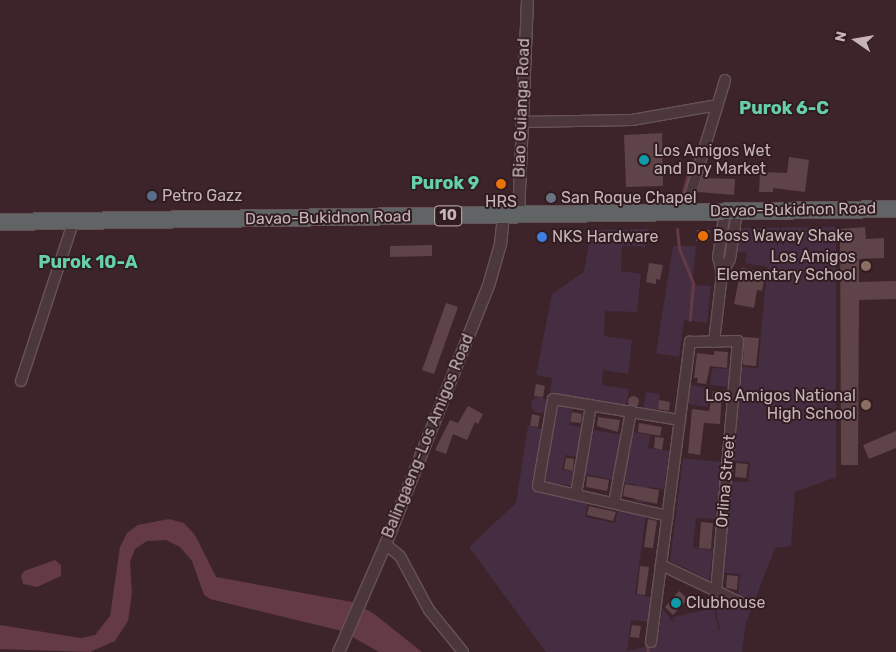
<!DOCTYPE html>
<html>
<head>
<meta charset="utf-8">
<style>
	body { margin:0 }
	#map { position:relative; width:896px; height:652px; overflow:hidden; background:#3c242a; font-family:Rubik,sans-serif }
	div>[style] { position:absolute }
	.green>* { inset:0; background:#452e42 }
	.round { border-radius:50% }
	.water>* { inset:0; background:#643a44 }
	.stream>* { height:3px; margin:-1.5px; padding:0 1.5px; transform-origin:1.5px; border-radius:1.5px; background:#643a44 }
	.building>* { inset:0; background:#5e4349 }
	.roads { filter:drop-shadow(1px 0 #675357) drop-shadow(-1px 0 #675357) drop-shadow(0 1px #675357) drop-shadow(0 -1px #675357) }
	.minor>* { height:10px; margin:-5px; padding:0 5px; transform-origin:5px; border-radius:5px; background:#4c383c }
	.tertiary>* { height:11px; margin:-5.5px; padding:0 5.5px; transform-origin:5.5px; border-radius:5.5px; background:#4c383c }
	.trunk>* { height:16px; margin:-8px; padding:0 8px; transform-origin:8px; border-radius:8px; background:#606464 }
	.dots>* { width:14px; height:14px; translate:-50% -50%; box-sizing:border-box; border:2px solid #311d21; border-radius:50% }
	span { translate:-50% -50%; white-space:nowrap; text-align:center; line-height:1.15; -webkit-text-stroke:4px #311d21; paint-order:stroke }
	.shield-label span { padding:1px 4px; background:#311d21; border:1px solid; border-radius:4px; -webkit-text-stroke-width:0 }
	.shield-label { font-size:15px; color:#c7b4b7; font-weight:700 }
	.street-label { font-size:16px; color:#c7b4b7 }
	.poi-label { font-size:16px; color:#c7b4b7 }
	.left { translate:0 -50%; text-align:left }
	.right { translate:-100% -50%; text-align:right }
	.neighbourhood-label { font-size:18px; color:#66d0a9; font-weight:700 }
	.north { position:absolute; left:831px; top:15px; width:50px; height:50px; -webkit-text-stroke:4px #311d21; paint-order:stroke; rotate:283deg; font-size:14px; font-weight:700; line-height:20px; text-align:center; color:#c7b4b7 }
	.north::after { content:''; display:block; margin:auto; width:18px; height:22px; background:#c7b4b7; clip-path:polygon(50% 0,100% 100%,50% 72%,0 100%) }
</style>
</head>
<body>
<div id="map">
	<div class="green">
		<div style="clip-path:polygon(836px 227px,836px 477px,795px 492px,791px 546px,775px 548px,746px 623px,742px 652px,546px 652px,469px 547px,516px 503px,528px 426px,542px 429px,533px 490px,588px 502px,585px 517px,615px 523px,618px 508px,646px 515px,635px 594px,651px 597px,648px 622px,631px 620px,627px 651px,657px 644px,663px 609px,674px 623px,673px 617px,714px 608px,718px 629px,678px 639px,720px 629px,712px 595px,741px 609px,746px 599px,738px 595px,740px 574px,723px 573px,732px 481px,748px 482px,750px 462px,734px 461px,742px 367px,758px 368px,767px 267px,745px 263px,747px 253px,735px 252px,738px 228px)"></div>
		<div style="clip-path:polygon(649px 229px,645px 247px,622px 246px,621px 271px,641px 274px,637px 312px,605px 311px,604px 336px,632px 340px,628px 374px,603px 370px,602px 385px,629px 389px,626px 406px,550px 393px,552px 378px,536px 375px,552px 294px,584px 272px,591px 230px)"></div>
		<div style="clip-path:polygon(673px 246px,696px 246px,692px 285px,711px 286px,707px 323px,684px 320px,679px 357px,656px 353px)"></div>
		<div style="clip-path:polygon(712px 368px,729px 369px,728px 387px,710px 385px)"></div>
		<div style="clip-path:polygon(691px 385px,709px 388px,707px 407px,688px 404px)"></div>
		<div style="clip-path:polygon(646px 392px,660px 394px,657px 411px,643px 408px)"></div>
		<div class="round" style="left:531px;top:397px;width:16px;height:16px"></div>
		<div style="clip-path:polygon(558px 406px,572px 408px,569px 425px,583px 427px,578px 457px,565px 455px,562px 470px,576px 472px,573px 486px,545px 482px)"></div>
		<div style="clip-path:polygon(593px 430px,622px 435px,614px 480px,585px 474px)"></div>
		<div style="clip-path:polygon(632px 432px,650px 435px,648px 448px,669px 451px,664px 489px,648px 487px,645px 503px,635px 501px,637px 485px,623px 483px)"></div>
		<div style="clip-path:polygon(683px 458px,721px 462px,716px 519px,696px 518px,693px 548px,713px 550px,709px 580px,670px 561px)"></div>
	</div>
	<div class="water">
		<div style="clip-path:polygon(169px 519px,184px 523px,195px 535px,216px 577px,352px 602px,373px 613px,422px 652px,379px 652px,342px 631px,210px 599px,204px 595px,192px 561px,180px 547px,166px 540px,147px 541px,135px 549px,130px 562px,132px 593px,128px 621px,115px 641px,90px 652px,0 649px,0 625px,81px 638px,95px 635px,110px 616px,120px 547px,127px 533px,138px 525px)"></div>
		<div style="clip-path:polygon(55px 560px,61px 565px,61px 576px,37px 587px,23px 584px,21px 576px,24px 571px)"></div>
	</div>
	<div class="stream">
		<div style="left:682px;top:195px;width:26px;rotate:-74deg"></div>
		<div style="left:677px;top:229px;width:19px;rotate:84deg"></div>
		<div style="left:679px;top:248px;width:38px;rotate:68deg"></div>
		<div style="left:693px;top:283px;width:37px;rotate:95deg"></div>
		<div style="left:647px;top:646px;width:6px;rotate:81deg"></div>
	</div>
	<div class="building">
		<div style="clip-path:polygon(662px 133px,663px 186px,626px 187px,624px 135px)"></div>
		<div style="clip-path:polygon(789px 157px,809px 160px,805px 192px,773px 188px,773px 192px,759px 192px,760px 172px,787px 173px)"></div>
		<div style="clip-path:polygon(702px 178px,735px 179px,734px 195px,698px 192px)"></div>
		<div style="clip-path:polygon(865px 227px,866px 239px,884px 238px,884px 258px,859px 259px,859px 282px,896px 281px,896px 299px,859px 300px,858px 465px,841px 465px,840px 229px)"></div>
		<div style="clip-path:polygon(697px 230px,710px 230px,709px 241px,696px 241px)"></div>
		<div style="clip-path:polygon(432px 245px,432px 256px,390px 257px,390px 246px)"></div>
		<div style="clip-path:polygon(649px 263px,663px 265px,660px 280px,656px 279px,656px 284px,646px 282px)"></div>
		<div style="clip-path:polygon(741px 268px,766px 272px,762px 291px,757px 290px,754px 308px,734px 304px)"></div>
		<div style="clip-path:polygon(446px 303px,458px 307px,434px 374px,422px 370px)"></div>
		<div style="clip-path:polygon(744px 337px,759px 338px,756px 366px,743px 365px)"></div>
		<div style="clip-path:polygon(714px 351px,728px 352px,727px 368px,710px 366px,706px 384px,697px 383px,698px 378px,694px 378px,697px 353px,714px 355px)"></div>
		<div style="clip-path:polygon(536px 384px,545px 386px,543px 397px,534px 396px)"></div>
		<div style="clip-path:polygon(713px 391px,722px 392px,720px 424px,704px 423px,700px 455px,688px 453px,692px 409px,709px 411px)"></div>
		<div class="round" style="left:627.5px;top:395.5px;width:11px;height:11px"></div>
		<div style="clip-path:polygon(659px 400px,670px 402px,669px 411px,658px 409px)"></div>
		<div style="clip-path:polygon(468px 406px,483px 414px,478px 424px,475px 422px,467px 440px,453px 434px,446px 454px,435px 450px,450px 420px,458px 423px)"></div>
		<div style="clip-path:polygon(572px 412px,582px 414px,581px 423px,570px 422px)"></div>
		<div style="clip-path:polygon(532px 414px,540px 416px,538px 427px,530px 426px)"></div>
		<div style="clip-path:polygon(598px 417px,620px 420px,618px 432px,597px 426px)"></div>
		<div style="clip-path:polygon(639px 423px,662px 427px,660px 436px,638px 432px)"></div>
		<div style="clip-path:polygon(896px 431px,896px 448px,869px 459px,863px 445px)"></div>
		<div style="clip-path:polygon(655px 437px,664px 438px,662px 450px,654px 448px)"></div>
		<div style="clip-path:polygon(566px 458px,574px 459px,573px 471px,564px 469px)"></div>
		<div style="clip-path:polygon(736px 463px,748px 464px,746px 478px,735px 477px)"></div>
		<div style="clip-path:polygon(587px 476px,609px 480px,607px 491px,586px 487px)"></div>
		<div style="clip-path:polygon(625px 484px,659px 490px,657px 504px,623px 496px)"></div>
		<div style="clip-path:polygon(589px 506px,616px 512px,613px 521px,587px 515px)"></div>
		<div style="clip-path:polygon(648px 519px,657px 521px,653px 548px,644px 547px)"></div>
		<div style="clip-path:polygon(701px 522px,713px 523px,711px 549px,699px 548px)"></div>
		<div style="clip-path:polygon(640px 566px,649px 567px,645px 595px,637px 594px)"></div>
		<div style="clip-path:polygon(727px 575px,738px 576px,737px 590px,726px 588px)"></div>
		<div style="clip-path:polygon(679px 591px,688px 599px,673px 615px,665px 607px)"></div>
		<div style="clip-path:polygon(632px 625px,641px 626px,639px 638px,630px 637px)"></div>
	</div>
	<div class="roads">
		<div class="minor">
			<div style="left:521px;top:122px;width:111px;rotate:-1deg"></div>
			<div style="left:632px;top:120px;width:87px;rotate:-9.9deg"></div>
			<div style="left:685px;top:212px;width:138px;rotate:-73.1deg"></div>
			<div style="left:722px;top:274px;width:17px;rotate:-103deg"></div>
			<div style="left:718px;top:257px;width:47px;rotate:-81.3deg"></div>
			<div style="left:714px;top:342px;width:68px;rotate:-83.3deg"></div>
			<div style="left:722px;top:274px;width:17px;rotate:-62deg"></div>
			<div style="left:730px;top:259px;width:49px;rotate:-81.7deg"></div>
			<div style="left:21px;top:381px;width:169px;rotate:-71.8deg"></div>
			<div style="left:576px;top:494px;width:90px;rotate:-80.4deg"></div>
			<div style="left:614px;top:503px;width:94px;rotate:-79.5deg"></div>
			<div style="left:668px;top:516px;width:133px;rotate:-167deg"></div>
			<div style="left:538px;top:486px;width:88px;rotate:-80.2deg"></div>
			<div style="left:553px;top:399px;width:129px;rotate:9.4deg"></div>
			<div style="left:385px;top:544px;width:19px;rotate:39deg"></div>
			<div style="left:400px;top:556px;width:61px;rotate:61.8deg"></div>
			<div style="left:429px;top:610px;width:54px;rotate:51deg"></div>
			<div style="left:661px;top:565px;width:89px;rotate:25.4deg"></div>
			<div style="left:651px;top:642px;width:303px;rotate:-82.6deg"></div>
			<div style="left:690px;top:342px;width:48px;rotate:-1.2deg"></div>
			<div style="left:738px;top:341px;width:251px;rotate:95deg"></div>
		</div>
		<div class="tertiary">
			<div style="left:518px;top:215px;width:215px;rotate:-87.6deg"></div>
			<div style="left:338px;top:652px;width:118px;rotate:-66.5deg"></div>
			<div style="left:385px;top:544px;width:282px;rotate:-68.3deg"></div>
			<div style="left:489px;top:282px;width:40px;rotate:-74deg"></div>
			<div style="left:500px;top:244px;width:29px;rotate:-84deg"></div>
		</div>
		<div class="trunk">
			<div style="left:0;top:222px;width:896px;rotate:-0.83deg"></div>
		</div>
	</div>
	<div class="dots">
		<div style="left:644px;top:160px;background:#0f9aa8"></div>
		<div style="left:501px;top:184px;background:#e8710a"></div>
		<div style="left:152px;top:196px;background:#5c6f8a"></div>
		<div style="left:551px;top:198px;background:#6b7280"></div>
		<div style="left:703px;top:236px;background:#e8710a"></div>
		<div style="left:542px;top:237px;background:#3f7fe0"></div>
		<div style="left:866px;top:266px;background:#8d6e63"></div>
		<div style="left:866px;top:405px;background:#8d6e63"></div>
		<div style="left:676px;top:603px;background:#0f9aa8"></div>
	</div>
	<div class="shield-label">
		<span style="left:448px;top:216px">10</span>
	</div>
	<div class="street-label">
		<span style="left:522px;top:108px;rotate:-88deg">Biao Guianga Road</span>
		<span style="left:793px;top:210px;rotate:-1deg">Davao-Bukidnon Road</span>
		<span style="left:328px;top:218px;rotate:-1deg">Davao-Bukidnon Road</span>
		<span style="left:428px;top:436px;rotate:-68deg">Balingaeng-Los Amigos Road</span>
		<span style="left:726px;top:481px;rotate:-85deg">Orlina Street</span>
	</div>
	<div class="poi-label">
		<span class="left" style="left:654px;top:160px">Los Amigos Wet<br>and Dry Market</span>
		<span class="left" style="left:162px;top:196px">Petro Gazz</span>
		<span class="left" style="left:561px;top:198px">San Roque Chapel</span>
		<span style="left:501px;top:202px">HRS</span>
		<span class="left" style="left:713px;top:236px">Boss Waway Shake</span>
		<span class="left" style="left:552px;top:237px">NKS Hardware</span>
		<span class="right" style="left:856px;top:266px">Los Amigos<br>Elementary School</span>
		<span class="right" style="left:856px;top:405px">Los Amigos National<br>High School</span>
		<span class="left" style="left:686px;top:603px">Clubhouse</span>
	</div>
	<div class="neighbourhood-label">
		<span style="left:784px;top:108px">Purok 6-C</span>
		<span style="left:445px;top:183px">Purok 9</span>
		<span style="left:88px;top:262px">Purok 10-A</span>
	</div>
	<div class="north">N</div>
</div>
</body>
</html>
